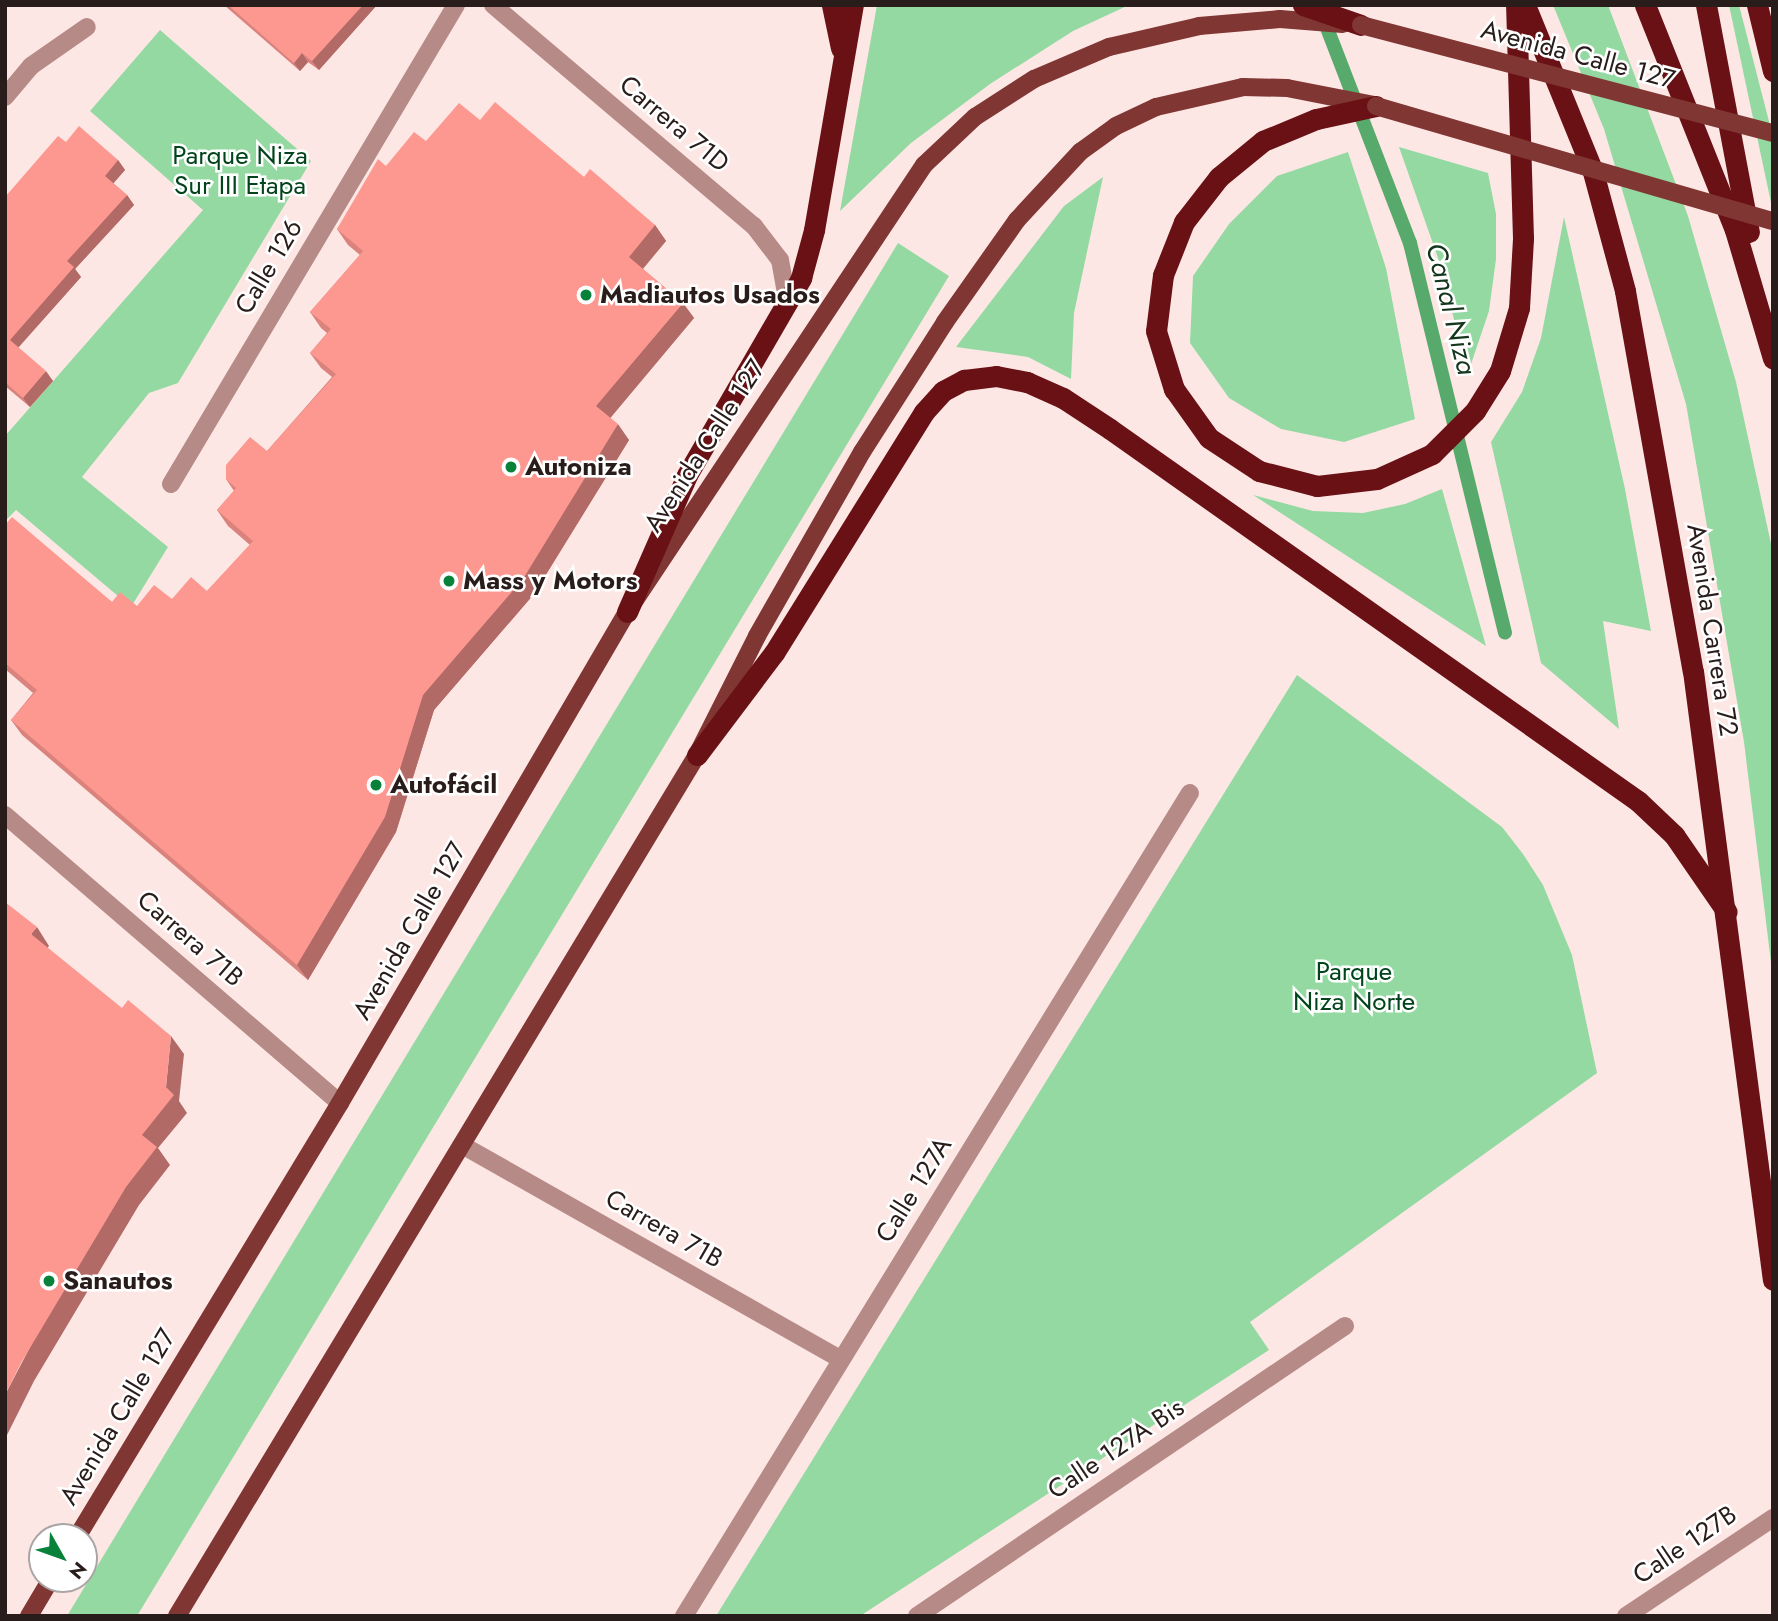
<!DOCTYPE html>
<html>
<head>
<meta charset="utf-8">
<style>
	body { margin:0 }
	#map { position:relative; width:1778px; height:1621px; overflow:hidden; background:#fde7e5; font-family:Jost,sans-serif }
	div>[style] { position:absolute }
	.green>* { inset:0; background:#95d9a2 }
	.stream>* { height:14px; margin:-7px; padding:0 7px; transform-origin:7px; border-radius:7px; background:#58aa6c }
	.minor>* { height:18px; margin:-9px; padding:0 9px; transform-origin:9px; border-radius:9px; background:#b68a86 }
	.major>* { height:18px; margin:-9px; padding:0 9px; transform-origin:9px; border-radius:9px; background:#803633 }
	.highway>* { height:21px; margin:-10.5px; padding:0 10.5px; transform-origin:10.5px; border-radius:10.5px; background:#6a1115 }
	.major-bridge>* { height:18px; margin:-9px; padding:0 9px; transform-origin:9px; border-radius:9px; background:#803633 }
	.wall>* { inset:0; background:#da837d }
	.shaded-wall>* { inset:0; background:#b16a66 }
	.building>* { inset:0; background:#fd9891 }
	.dots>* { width:19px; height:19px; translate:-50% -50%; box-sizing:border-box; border:4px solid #fff; border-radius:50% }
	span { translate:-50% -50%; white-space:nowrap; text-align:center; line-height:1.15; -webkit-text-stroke:5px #fff; paint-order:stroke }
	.street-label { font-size:26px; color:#291d1b }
	.park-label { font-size:26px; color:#01431a }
	.poi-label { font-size:26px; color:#291d1b; font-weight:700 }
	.left { translate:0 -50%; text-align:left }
	.water-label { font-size:28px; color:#13361c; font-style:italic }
	.frame { position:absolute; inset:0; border:7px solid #291d1b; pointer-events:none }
	.north { position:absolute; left:28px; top:1523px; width:70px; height:70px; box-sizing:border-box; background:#fff; border:2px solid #a9a5a4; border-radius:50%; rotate:130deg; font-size:19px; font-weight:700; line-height:28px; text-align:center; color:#291d1b }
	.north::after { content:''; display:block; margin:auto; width:24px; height:32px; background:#08823b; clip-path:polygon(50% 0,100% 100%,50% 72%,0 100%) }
</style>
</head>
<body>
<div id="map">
	<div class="green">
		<div style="clip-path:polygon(877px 5px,1129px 5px,1073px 31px,990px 84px,911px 143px,840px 211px)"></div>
		<div style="clip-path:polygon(1553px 5px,1608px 5px,1688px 216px,1736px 382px,1773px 553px,1773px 979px,1744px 742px,1686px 404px,1604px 129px)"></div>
		<div style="clip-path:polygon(1729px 5px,1739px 5px,1773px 137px,1773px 212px)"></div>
		<div style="clip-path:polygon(160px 30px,311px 161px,178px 383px,149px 393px,82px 477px,168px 547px,131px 607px,16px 510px,5px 521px,5px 436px,203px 210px,90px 111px)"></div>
		<div style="clip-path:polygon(1399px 147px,1488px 173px,1496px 214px,1496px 259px,1489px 311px,1468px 373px,1438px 258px)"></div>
		<div style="clip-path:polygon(1348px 152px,1386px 268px,1415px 419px,1344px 442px,1281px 429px,1229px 398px,1190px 343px,1193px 276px,1229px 224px,1277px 176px)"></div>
		<div style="clip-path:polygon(1103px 177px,1074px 313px,1071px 379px,1028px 357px,956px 347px,1064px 206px)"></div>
		<div style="clip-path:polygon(1564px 217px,1625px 489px,1651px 631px,1603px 621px,1619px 729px,1541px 663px,1491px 442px,1522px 392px,1541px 338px)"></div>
		<div style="clip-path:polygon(898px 243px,949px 276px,137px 1616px,67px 1616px)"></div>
		<div style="clip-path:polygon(1442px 489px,1486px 646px,1253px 495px,1313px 511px,1363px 513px,1405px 504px)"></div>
		<div style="clip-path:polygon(1297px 675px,1502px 827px,1523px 854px,1543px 885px,1572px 955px,1597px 1073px,1250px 1322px,1269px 1350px,860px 1616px,716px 1616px)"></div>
	</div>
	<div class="stream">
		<div style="left:1322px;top:15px;width:244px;rotate:68.9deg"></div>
		<div style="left:1410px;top:243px;width:401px;rotate:76.3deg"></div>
	</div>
	<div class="minor">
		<div style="left:493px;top:5px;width:342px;rotate:40.3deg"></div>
		<div style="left:754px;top:226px;width:43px;rotate:52.6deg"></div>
		<div style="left:780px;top:260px;width:45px;rotate:79.7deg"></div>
		<div style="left:5px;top:97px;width:40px;rotate:-50deg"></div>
		<div style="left:31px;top:66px;width:68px;rotate:-34.9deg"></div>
		<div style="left:171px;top:484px;width:557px;rotate:-59.25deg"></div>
		<div style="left:5px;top:815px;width:442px;rotate:40.7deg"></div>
		<div style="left:462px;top:1145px;width:434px;rotate:29.5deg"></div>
		<div style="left:684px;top:1616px;width:966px;rotate:-58.42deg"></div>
		<div style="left:917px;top:1616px;width:517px;rotate:-34.12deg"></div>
		<div style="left:1626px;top:1616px;width:177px;rotate:-33.7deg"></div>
	</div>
	<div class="major">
		<div style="left:77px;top:1537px;width:507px;rotate:-58.78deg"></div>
		<div style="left:340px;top:1103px;width:569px;rotate:-59.69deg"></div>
		<div style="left:627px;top:612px;width:537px;rotate:-56.4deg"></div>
		<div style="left:924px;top:165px;width:70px;rotate:-43.3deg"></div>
		<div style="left:975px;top:117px;width:70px;rotate:-32.8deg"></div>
		<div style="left:1034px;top:79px;width:82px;rotate:-23.1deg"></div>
		<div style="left:1109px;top:47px;width:92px;rotate:-13.1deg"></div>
		<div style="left:1199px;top:26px;width:81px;rotate:-4.9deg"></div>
		<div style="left:1280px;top:19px;width:63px;rotate:4.5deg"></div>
		<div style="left:29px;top:1616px;width:43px;rotate:-59.3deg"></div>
		<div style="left:177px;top:1616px;width:1006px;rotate:-58.87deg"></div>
		<div style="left:697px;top:755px;width:133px;rotate:-63.2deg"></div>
		<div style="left:757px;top:636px;width:212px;rotate:-60.3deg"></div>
		<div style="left:862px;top:452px;width:154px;rotate:-57.4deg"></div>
		<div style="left:945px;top:322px;width:125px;rotate:-54.8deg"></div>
		<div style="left:1017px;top:220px;width:93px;rotate:-47.2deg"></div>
		<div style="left:1080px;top:152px;width:44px;rotate:-35.8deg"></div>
		<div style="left:1116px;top:126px;width:44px;rotate:-25.4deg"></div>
		<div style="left:1156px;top:107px;width:89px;rotate:-12.9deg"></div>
		<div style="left:1243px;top:87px;width:44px;rotate:1.3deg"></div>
		<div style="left:1287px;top:88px;width:89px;rotate:11.1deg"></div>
	</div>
	<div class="highway">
		<div style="left:832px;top:5px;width:44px;rotate:78.2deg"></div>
		<div style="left:1303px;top:5px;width:61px;rotate:19deg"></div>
		<div style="left:1525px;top:5px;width:180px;rotate:67.8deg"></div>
		<div style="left:1593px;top:172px;width:123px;rotate:74.9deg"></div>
		<div style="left:1625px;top:291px;width:386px;rotate:79.9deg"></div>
		<div style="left:1693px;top:671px;width:614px;rotate:82.52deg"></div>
		<div style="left:1645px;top:5px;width:242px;rotate:68.2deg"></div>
		<div style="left:1735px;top:230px;width:134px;rotate:73.5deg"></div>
		<div style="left:1706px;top:5px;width:231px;rotate:79.3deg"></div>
		<div style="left:1757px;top:5px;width:68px;rotate:76.4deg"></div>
		<div style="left:1376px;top:106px;width:61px;rotate:167.8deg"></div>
		<div style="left:1316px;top:119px;width:57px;rotate:157.5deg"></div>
		<div style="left:1263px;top:141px;width:57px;rotate:140.7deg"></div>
		<div style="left:1219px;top:177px;width:57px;rotate:127.9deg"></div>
		<div style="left:1184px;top:222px;width:57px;rotate:111.6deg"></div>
		<div style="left:1163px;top:275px;width:56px;rotate:97.1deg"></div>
		<div style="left:1156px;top:331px;width:61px;rotate:72.8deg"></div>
		<div style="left:1174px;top:389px;width:60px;rotate:54.5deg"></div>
		<div style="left:1209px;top:438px;width:60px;rotate:33.4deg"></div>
		<div style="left:1259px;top:471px;width:60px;rotate:14.5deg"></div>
		<div style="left:1317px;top:486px;width:60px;rotate:-6.7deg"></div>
		<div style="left:1377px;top:479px;width:60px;rotate:-24.4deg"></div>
		<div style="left:1432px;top:454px;width:61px;rotate:-45deg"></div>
		<div style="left:1475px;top:411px;width:47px;rotate:-58deg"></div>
		<div style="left:1500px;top:371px;width:66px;rotate:-73.2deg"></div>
		<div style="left:1519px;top:308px;width:70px;rotate:-86.7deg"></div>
		<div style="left:1523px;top:238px;width:233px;rotate:-91.7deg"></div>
		<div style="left:627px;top:612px;width:150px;rotate:-66.3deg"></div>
		<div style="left:687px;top:475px;width:228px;rotate:-59.9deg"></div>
		<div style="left:801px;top:278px;width:50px;rotate:-74.8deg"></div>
		<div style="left:814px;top:230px;width:228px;rotate:-80.2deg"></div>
		<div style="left:697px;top:755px;width:128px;rotate:-53deg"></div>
		<div style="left:774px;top:653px;width:284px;rotate:-58.1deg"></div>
		<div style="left:924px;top:412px;width:28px;rotate:-48deg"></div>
		<div style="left:943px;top:391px;width:24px;rotate:-28deg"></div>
		<div style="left:964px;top:380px;width:32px;rotate:-7deg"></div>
		<div style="left:996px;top:376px;width:32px;rotate:11deg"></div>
		<div style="left:1027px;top:382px;width:39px;rotate:24deg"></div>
		<div style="left:1063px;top:398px;width:56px;rotate:33.4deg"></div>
		<div style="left:1110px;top:429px;width:646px;rotate:35.17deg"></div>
		<div style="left:1638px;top:801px;width:50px;rotate:43.4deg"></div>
		<div style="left:1674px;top:835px;width:93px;rotate:55.5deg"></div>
	</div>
	<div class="major-bridge">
		<div style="left:1361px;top:25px;width:426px;rotate:14.7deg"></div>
		<div style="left:1376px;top:106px;width:413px;rotate:16.2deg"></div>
	</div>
	<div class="wall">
		<div style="clip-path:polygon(224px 5px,377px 5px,319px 70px,308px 62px,300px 71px)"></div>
		<div style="clip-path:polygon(480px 120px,584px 177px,655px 225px,666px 241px,643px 269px,683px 303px,694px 318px,610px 418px,629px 440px,534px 594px,434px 710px,396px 832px,308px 980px,22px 735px,11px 720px,33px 693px,5px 669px,5px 525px,112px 602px,137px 606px,172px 599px,207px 591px,250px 545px,228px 526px,217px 510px,234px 491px,226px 479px,267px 451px,332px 377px,321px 368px,310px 353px,327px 333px,321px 328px,310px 312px,360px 255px,348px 245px,337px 229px,386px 166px,426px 141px)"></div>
		<div style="clip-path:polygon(66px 142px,118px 160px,125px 170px,113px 183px,127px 195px,134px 205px,75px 269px,81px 277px,18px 348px,53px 381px,30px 407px,5px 386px,5px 197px)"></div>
	</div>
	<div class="shaded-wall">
		<div style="clip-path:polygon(363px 5px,377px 5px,319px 70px,312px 61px)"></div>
		<div style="clip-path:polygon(302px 53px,308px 62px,300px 71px,294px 63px)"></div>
		<div style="clip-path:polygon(118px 160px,125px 170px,112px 185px,105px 176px)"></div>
		<div style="clip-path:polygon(127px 195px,134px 205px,75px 269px,81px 277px,16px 350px,10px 340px,67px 261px)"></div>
		<div style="clip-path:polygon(655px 225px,666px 241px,640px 272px,629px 257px)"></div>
		<div style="clip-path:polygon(683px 303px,694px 318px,607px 422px,596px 406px)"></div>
		<div style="clip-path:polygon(46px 371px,53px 381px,30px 407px,23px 398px)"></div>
		<div style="clip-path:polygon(618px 424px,629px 440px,534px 594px,434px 710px,396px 832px,308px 980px,297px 965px,423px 695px)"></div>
		<div style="clip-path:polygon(37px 927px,49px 946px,44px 952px,31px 934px)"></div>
		<div style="clip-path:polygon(171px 1036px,184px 1054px,179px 1101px,187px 1113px,158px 1148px,170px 1165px,139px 1205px,34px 1381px,5px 1439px,5px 1395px,166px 1087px)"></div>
	</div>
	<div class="building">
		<div style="clip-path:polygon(228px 5px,363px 5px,312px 61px,302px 53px,294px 63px)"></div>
		<div style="clip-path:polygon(495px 102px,584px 177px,590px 169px,655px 225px,629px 257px,683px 303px,596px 406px,618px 424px,523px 579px,423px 695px,385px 817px,297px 965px,11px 720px,37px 690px,5px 663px,5px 525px,12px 517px,112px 602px,120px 592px,137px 606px,154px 585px,172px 599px,191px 577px,207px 591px,253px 541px,217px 510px,236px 488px,226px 479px,226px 465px,250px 437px,267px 451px,336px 374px,310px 353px,331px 329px,310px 312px,363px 251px,337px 229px,378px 159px,386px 166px,414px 132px,426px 141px,459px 103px,480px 120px)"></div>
		<div style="clip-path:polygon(79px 126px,118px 160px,105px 176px,127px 195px,67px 261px,74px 267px,10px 340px,46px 371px,23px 398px,5px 382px,5px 197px,58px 136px,66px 142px)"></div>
		<div style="clip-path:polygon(5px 902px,37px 927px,31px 934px,122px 1008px,128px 1000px,171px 1036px,166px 1087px,174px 1095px,142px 1135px,157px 1147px,126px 1187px,21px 1363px,5px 1395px)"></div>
	</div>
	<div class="dots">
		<div style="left:586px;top:295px;background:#08823b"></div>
		<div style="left:511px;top:467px;background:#08823b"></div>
		<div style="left:449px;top:581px;background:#08823b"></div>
		<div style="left:376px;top:785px;background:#08823b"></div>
		<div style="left:49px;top:1281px;background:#08823b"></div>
	</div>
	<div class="street-label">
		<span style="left:1578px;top:55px;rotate:15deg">Avenida Calle 127</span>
		<span style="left:674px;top:124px;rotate:40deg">Carrera 71D</span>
		<span style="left:269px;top:267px;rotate:-59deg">Calle 126</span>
		<span style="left:705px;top:446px;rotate:-57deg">Avenida Calle 127</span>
		<span style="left:1712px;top:630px;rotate:81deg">Avenida Carrera 72</span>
		<span style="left:410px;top:931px;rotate:-60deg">Avenida Calle 127</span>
		<span style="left:190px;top:939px;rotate:41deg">Carrera 71B</span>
		<span style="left:914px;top:1190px;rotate:-58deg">Calle 127A</span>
		<span style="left:664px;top:1229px;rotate:30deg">Carrera 71B</span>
		<span style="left:118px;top:1417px;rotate:-59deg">Avenida Calle 127</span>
		<span style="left:1116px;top:1449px;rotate:-34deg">Calle 127A Bis</span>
		<span style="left:1685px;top:1545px;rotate:-34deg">Calle 127B</span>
	</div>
	<div class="park-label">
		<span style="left:240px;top:171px">Parque Niza<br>Sur III Etapa</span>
		<span style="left:1354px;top:987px">Parque<br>Niza Norte</span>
	</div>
	<div class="poi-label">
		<span class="left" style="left:600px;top:295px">Madiautos Usados</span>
		<span class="left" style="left:525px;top:467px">Autoniza</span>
		<span class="left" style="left:463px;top:581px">Mass y Motors</span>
		<span class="left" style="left:390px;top:785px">Autofácil</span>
		<span class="left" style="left:63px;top:1281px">Sanautos</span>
	</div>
	<div class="water-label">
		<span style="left:1451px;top:309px;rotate:76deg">Canal Niza</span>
	</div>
	<div class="frame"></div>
	<div class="north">N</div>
</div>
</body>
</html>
